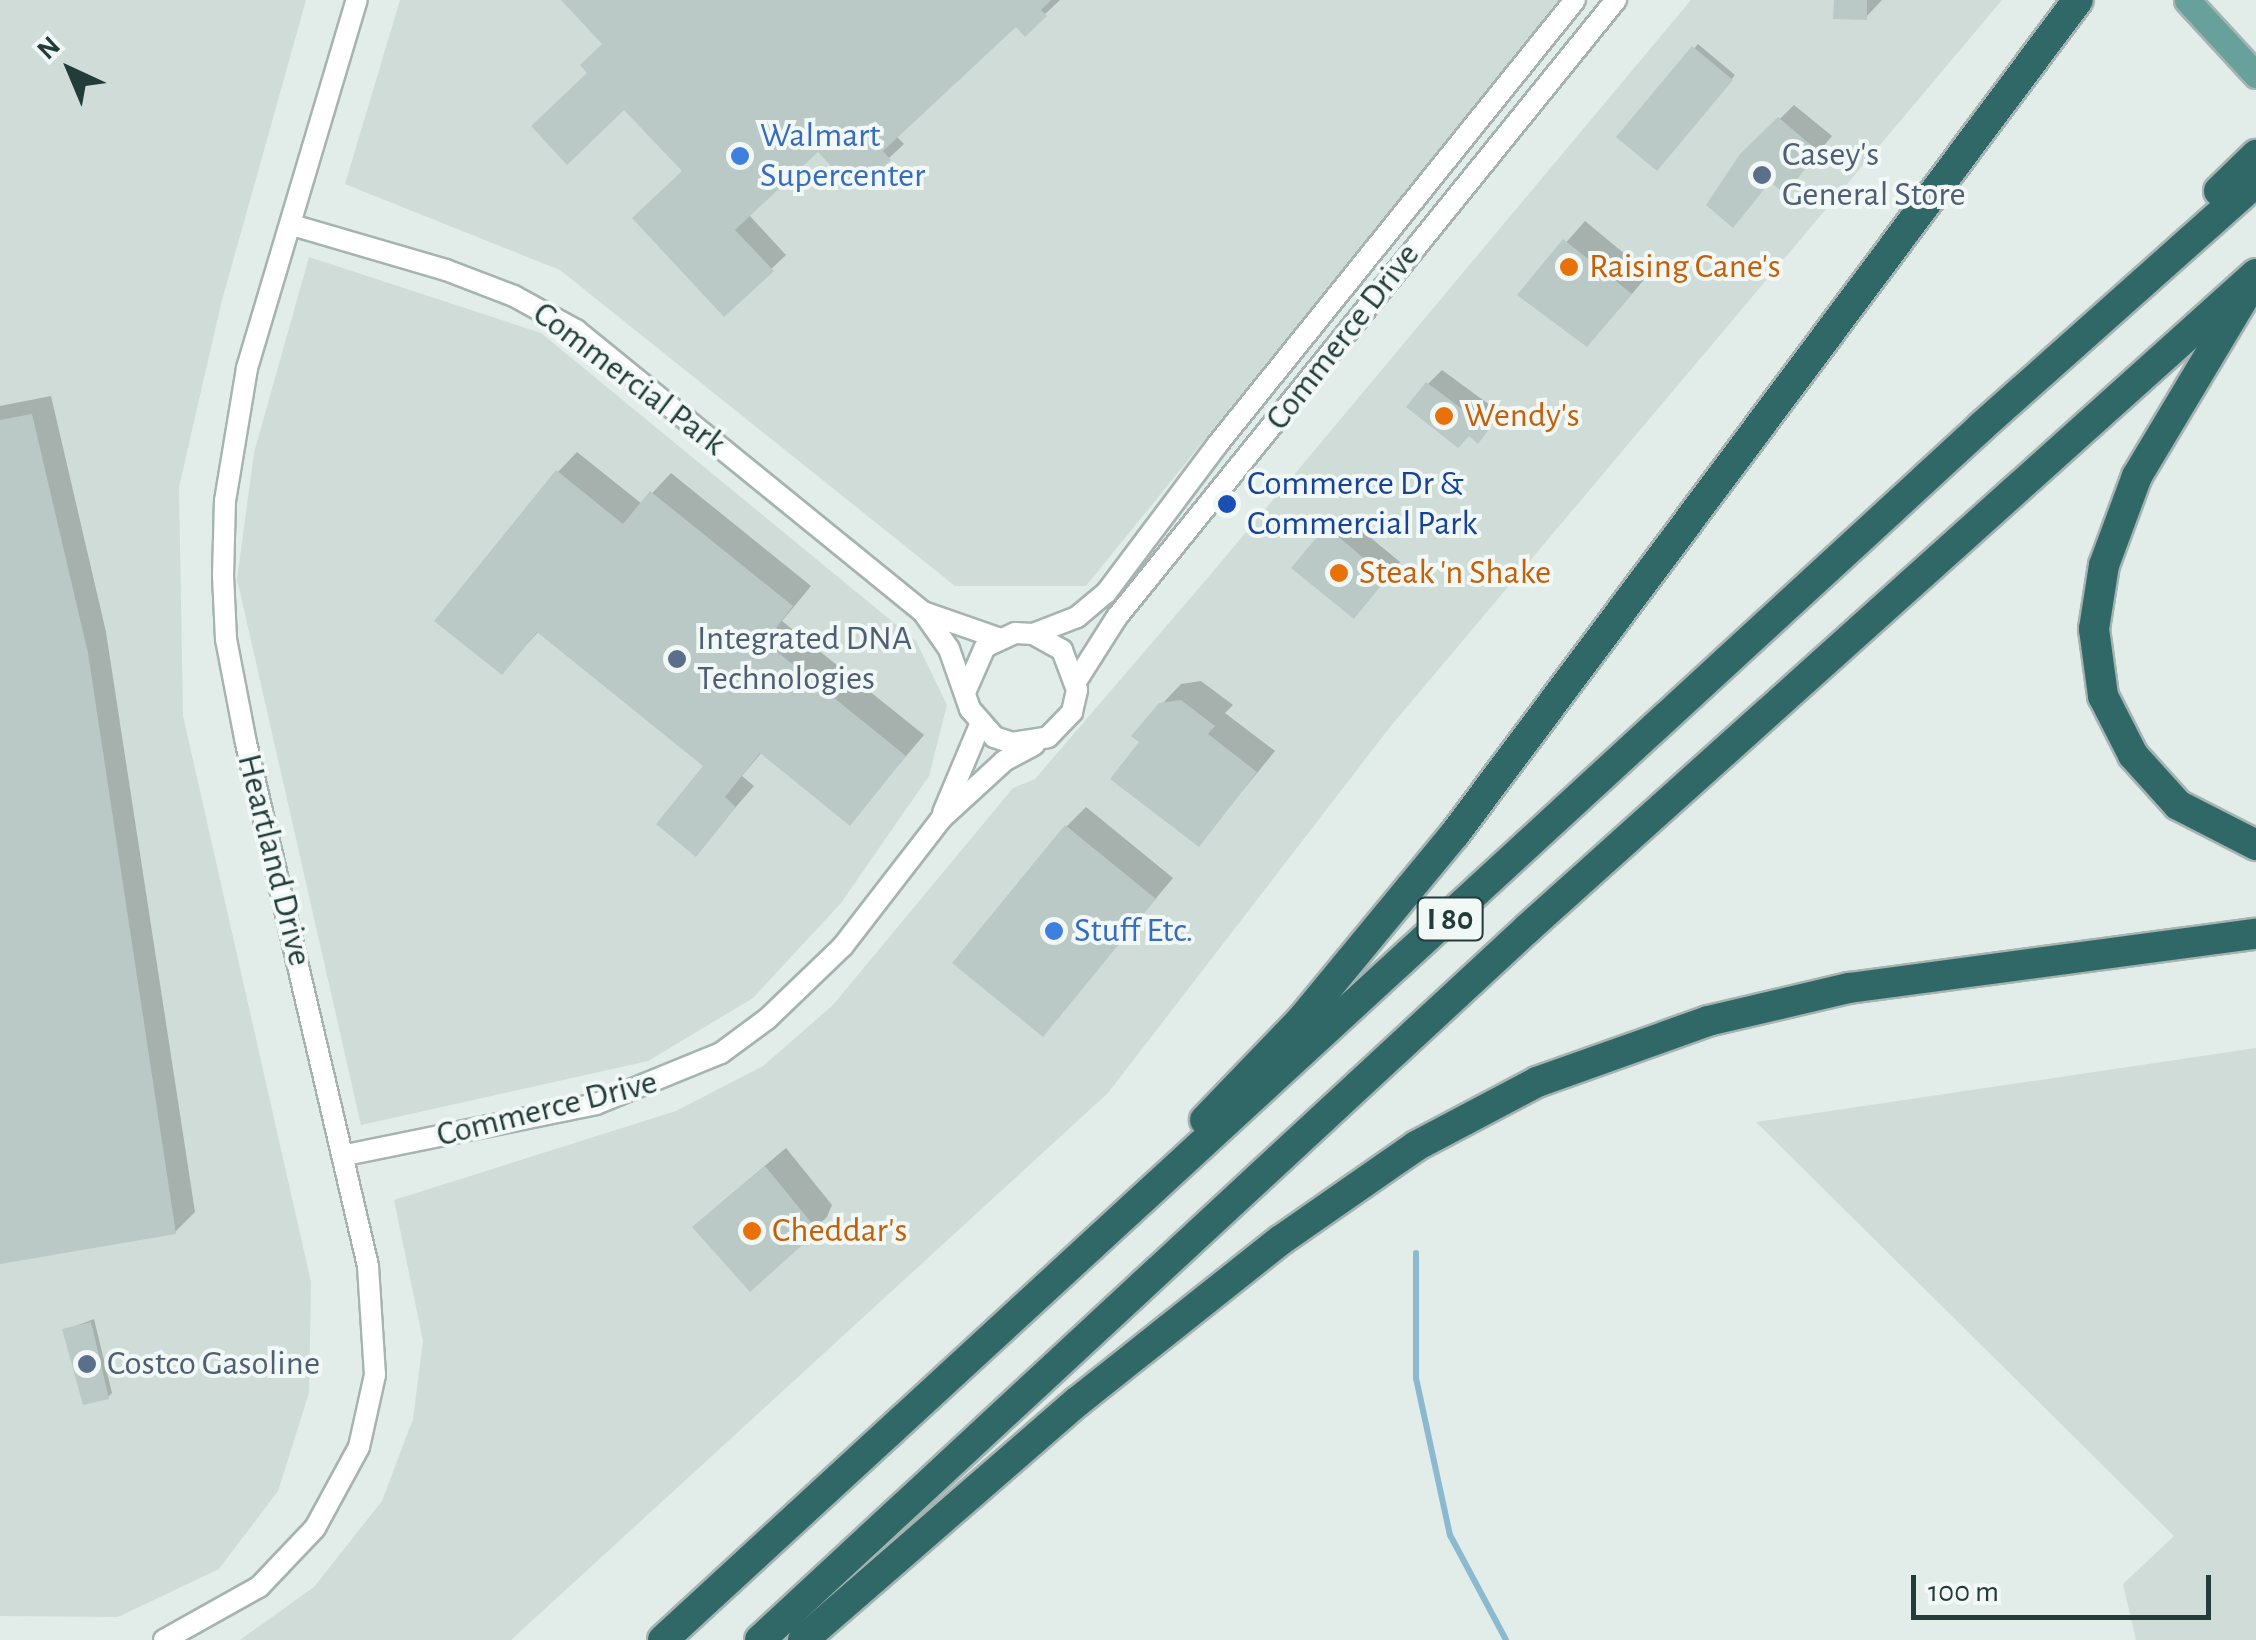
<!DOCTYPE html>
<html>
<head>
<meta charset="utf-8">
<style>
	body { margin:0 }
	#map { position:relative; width:2256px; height:1640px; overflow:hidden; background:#e2ece9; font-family:"Alegreya Sans",sans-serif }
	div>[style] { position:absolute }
	.built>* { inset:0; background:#d0dcd8 }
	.shadow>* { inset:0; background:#0003 }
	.stream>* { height:6px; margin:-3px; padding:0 3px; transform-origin:3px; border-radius:3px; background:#8bb9d0 }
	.building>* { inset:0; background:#bac9c6 }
	.roads { filter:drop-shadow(2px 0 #a5b4b1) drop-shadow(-2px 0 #a5b4b1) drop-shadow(0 2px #a5b4b1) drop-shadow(0 -2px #a5b4b1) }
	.minor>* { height:20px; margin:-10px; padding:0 10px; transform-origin:10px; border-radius:10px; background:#fff }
	.major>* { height:25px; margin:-12.5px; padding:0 12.5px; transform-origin:12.5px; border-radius:12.5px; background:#68a09c }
	.highway>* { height:30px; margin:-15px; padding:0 15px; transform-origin:15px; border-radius:15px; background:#2f6866 }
	.dots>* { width:28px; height:28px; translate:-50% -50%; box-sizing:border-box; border:5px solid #f2f8f6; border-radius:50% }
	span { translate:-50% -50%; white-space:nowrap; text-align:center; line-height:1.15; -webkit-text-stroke:8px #f2f8f6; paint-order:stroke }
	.shield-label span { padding:2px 8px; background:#f2f8f6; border:2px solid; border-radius:8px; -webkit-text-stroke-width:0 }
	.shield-label { font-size:32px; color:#223c3a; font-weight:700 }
	.shop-label { font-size:35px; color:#366cbe }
	.left { translate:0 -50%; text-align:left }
	.service-label { font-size:35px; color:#4e5e75 }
	.food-label { font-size:35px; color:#c56008 }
	.street-label { font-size:35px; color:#223c3a }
	.transit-label { font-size:35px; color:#164399 }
	.north { position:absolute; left:20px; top:20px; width:100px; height:100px; -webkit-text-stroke:8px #f2f8f6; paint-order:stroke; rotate:316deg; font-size:28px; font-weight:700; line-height:40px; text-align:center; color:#223c3a }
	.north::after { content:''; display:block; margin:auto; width:35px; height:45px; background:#223c3a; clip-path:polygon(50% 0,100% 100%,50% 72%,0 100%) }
	.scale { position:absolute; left:1911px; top:1575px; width:300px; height:45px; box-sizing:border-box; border:5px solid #223c3a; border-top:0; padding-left:12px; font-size:30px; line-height:35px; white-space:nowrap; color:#223c3a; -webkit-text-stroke:8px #f2f8f6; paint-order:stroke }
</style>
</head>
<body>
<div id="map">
	<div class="built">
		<div style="clip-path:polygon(0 0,306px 0,221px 304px,179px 487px,183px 716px,311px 1282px,309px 1393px,278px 1491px,219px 1569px,118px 1617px,0 1616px)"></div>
		<div style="clip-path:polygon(400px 0,1561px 0,1086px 586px,955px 586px,560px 270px,345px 184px)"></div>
		<div style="clip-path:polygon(1691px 0,2002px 0,1390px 727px,1108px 1093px,511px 1640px,240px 1640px,314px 1587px,382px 1501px,413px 1419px,423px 1341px,394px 1200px,676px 1111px,763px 1066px,833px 1005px,1013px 788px,1035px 779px,1211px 574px)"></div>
		<div style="clip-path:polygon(309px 257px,541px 333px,916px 641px,947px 705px,929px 776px,841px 903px,753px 998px,648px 1061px,361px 1125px,237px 579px,254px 453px)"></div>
		<div style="clip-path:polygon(2256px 1048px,2256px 1640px,2136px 1640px,2123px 1584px,2174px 1536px,1756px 1122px)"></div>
	</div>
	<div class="shadow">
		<div style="clip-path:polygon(564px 0,1060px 0,1025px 33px,1016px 23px,896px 136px,904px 144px,874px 172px,819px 148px,748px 214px,786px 255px,724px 314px,685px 171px,590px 73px,605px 44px)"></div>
		<div style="clip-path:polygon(1836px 0,1882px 0,1866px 17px)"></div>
		<div style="clip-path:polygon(1698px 44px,1735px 75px,1657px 168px,1620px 137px)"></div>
		<div style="clip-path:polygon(1794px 105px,1832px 136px,1785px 191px,1742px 156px)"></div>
		<div style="clip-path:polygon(1585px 221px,1649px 274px,1606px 324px,1521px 294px)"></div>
		<div style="clip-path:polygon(1442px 370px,1502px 414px,1478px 440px,1428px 384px)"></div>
		<div style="clip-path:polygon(51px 396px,106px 632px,195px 1212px,175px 1232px,0 1262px,0 406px)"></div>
		<div style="clip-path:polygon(577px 452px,642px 504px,671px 473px,811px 586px,782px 621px,924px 735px,850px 822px,762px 752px,742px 776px,754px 786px,696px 853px,707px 766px,539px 631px,502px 672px,558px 472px)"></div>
		<div style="clip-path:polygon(1342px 514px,1400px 562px,1368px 601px,1327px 528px)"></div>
		<div style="clip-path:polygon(1201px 681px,1233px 705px,1225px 713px,1275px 751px,1199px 844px,1143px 742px,1161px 705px,1181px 684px)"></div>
		<div style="clip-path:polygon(1086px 807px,1173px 878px,1042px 1034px,1067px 826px)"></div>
		<div style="clip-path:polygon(786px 1148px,832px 1205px,827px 1217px,750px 1289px,715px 1208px)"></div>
		<div style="clip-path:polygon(94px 1319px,112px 1393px,108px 1397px,65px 1330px)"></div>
	</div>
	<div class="stream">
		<div style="left:1416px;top:1253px;width:125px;rotate:90deg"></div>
		<div style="left:1416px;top:1378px;width:161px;rotate:77.8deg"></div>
		<div style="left:1450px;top:1535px;width:119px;rotate:61.9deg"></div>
	</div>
	<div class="building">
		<div style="clip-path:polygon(561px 0,1051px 0,1041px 10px,1047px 16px,1025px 37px,1016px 27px,883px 151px,891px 160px,874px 176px,866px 167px,848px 184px,818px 152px,735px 230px,774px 271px,724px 317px,632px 218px,682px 171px,624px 110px,567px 165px,531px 126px,587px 73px,580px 65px,602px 44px)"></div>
		<div style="clip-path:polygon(1834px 0,1867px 0,1867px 20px,1833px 19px)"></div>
		<div style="clip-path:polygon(1692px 46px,1733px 80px,1657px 171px,1616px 137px)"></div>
		<div style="clip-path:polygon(1778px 117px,1819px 152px,1785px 194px,1770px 182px,1733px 228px,1706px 205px,1740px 154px)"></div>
		<div style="clip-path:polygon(1563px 239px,1632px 294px,1587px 347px,1517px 295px)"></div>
		<div style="clip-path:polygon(1426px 382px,1489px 429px,1478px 444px,1469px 436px,1458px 448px,1406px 407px)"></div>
		<div style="clip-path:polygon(32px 414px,88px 653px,176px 1234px,0 1264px,0 420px)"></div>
		<div style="clip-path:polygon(556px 470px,623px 524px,650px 491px,793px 606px,765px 642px,906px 756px,850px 826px,760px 753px,725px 797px,736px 807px,696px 857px,656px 824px,703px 766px,537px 632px,502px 675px,434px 621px)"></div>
		<div style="clip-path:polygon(1326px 526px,1387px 578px,1354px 619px,1291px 568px)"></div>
		<div style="clip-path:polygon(1181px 700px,1215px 726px,1208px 734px,1257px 772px,1199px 847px,1110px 779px,1139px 742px,1131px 736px,1159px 703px)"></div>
		<div style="clip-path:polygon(1065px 825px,1156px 899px,1043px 1037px,952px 963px)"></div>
		<div style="clip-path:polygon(765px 1166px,814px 1226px,805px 1234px,809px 1239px,750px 1292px,692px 1227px)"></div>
		<div style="clip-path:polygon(91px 1322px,109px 1399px,83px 1405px,62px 1329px)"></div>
	</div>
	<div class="roads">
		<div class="minor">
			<div style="left:292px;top:225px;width:160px;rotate:16.3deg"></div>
			<div style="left:446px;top:270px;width:73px;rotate:20.9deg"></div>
			<div style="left:514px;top:296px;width:71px;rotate:28.7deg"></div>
			<div style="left:576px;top:330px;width:447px;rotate:39.1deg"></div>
			<div style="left:923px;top:612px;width:45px;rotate:54.9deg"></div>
			<div style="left:949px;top:649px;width:64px;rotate:70.7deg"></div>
			<div style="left:970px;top:709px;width:37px;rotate:49deg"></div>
			<div style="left:994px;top:737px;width:19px;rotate:18deg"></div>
			<div style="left:1012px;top:743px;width:36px;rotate:-9deg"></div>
			<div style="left:1048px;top:737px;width:35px;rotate:-46deg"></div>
			<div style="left:1072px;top:712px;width:23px;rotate:-77deg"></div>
			<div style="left:1077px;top:690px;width:43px;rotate:-110.6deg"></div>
			<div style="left:1062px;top:650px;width:33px;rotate:-151deg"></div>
			<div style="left:1033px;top:634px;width:18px;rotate:-177deg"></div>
			<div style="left:1015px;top:633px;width:33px;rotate:155deg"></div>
			<div style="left:985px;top:647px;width:47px;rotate:113.8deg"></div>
			<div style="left:923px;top:612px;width:79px;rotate:19.1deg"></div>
			<div style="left:1033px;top:634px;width:47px;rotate:-21.1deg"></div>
			<div style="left:1077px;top:617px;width:38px;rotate:-40deg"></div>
			<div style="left:1106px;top:593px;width:185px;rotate:-53.1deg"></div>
			<div style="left:1217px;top:445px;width:571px;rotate:-51.18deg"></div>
			<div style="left:1077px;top:680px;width:75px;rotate:-57.6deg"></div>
			<div style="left:1117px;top:617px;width:794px;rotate:-51.04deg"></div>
			<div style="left:943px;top:813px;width:95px;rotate:-67.2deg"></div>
			<div style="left:346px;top:1155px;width:255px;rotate:-11.5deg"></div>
			<div style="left:596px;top:1104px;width:135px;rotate:-22.2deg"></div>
			<div style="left:721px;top:1053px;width:57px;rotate:-36.5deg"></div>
			<div style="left:767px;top:1019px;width:105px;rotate:-43.8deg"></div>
			<div style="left:843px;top:946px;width:160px;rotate:-52.3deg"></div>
			<div style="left:941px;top:819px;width:86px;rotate:-42.6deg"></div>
			<div style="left:1004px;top:761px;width:34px;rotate:-28deg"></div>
			<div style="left:164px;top:1640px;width:109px;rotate:-29.2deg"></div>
			<div style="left:259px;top:1587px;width:81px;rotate:-46.5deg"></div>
			<div style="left:315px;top:1528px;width:92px;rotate:-61.5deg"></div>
			<div style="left:359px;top:1447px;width:74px;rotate:-77.5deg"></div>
			<div style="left:375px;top:1375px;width:109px;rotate:-93.7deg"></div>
			<div style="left:368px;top:1266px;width:537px;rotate:-103.13deg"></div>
			<div style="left:246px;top:743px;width:106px;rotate:-100.9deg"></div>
			<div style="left:226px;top:639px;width:63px;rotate:-92.7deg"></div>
			<div style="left:223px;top:576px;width:75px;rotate:-88.5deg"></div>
			<div style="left:225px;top:501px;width:135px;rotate:-80.6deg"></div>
			<div style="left:247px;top:368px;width:384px;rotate:-73.4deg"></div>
		</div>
		<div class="major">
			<div style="left:2187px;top:0;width:102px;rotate:47.4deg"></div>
		</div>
		<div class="highway">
			<div style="left:2219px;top:191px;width:52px;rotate:-44.2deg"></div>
			<div style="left:2243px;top:299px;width:206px;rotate:120.9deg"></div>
			<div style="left:2137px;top:476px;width:95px;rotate:110.3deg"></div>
			<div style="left:2104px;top:565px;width:65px;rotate:98.9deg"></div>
			<div style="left:2094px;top:629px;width:68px;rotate:82.3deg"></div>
			<div style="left:2103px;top:696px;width:66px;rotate:63deg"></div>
			<div style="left:2133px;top:755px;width:67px;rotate:48deg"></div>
			<div style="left:2178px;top:805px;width:88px;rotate:27.1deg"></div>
			<div style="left:1205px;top:1120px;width:141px;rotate:-46.1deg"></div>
			<div style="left:1303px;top:1018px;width:237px;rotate:-50.5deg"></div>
			<div style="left:1454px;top:835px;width:1042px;rotate:-53.23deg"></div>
			<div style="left:663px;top:1640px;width:1791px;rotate:-42.62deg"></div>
			<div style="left:1981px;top:427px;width:368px;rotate:-41.7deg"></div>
			<div style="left:760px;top:1640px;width:1046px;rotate:-42.83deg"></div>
			<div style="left:1527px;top:929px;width:980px;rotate:-41.94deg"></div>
			<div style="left:803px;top:1640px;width:363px;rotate:-41deg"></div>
			<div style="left:1077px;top:1402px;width:260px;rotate:-38.5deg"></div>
			<div style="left:1281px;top:1240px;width:165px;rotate:-34.8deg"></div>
			<div style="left:1416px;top:1146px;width:137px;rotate:-27.9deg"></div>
			<div style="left:1537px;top:1082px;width:182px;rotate:-19.6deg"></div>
			<div style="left:1708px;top:1021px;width:145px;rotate:-13.2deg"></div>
			<div style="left:1849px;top:988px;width:411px;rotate:-7.6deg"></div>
		</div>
	</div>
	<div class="dots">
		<div style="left:740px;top:156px;background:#3f7fe0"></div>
		<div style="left:1762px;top:175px;background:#5c6f8a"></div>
		<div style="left:1569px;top:267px;background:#e8710a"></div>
		<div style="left:1444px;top:416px;background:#e8710a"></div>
		<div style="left:1227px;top:504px;background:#1a4fb4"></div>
		<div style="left:1339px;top:573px;background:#e8710a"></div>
		<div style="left:677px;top:659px;background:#5c6f8a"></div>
		<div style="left:1054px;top:931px;background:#3f7fe0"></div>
		<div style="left:752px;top:1231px;background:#e8710a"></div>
		<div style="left:87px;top:1364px;background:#5c6f8a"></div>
	</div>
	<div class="shield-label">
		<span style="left:1450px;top:919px">I 80</span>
	</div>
	<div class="shop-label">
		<span class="left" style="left:760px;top:156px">Walmart<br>Supercenter</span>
		<span class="left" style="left:1074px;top:931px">Stuff Etc.</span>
	</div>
	<div class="service-label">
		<span class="left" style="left:1782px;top:175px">Casey's<br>General Store</span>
		<span class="left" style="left:697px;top:659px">Integrated DNA<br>Technologies</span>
		<span class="left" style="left:107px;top:1364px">Costco Gasoline</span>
	</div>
	<div class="food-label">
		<span class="left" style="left:1589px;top:267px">Raising Cane's</span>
		<span class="left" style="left:1464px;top:416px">Wendy's</span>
		<span class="left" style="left:1359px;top:573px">Steak 'n Shake</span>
		<span class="left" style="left:772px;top:1231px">Cheddar's</span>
	</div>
	<div class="street-label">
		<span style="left:1343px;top:337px;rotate:-52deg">Commerce Drive</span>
		<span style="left:629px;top:379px;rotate:37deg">Commercial Park</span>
		<span style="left:274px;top:860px;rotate:76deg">Heartland Drive</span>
		<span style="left:547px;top:1109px;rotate:-14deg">Commerce Drive</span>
	</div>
	<div class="transit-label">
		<span class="left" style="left:1247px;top:504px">Commerce Dr &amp;<br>Commercial Park</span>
	</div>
	<div class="north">N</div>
	<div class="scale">100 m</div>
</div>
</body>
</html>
